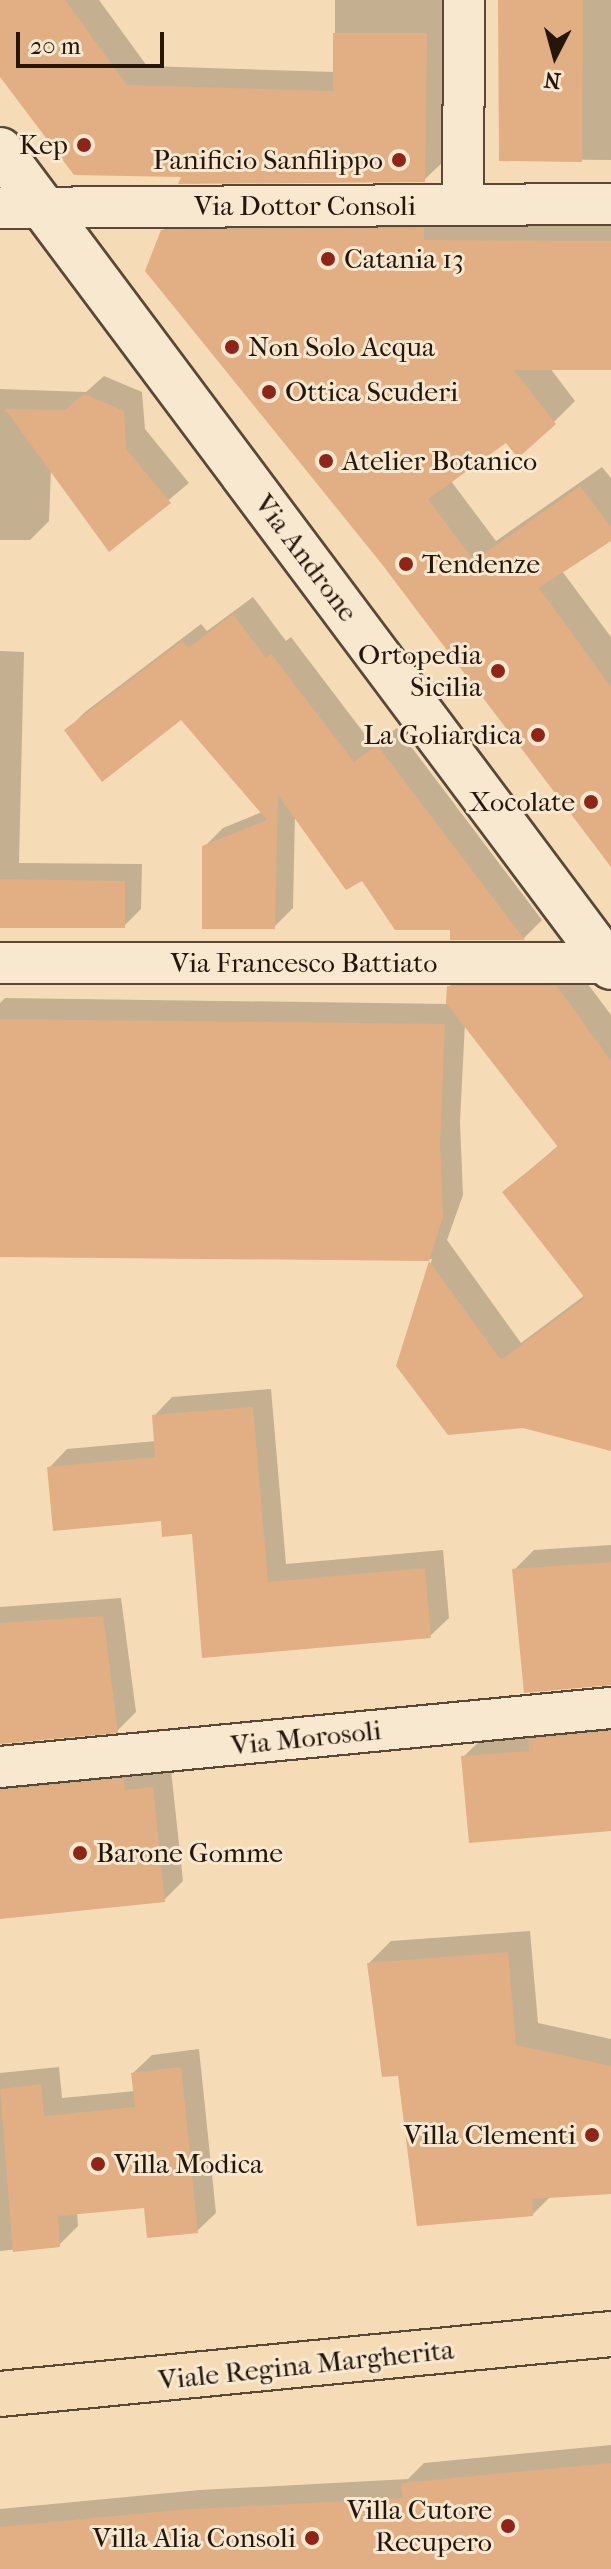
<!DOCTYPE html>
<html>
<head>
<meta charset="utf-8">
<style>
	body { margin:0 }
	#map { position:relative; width:611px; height:2569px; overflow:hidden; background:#f5dcb6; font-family:"IM FELL French Canon",serif }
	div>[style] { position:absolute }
	.shadow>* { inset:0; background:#0003 }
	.building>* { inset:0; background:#e2ae84 }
	.roads { filter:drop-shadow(2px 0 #594836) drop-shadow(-2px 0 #594836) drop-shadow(0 2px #594836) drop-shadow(0 -2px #594836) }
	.street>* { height:40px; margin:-20px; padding:0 20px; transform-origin:20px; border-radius:20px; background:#f8e8d0 }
	.secondary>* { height:44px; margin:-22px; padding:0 22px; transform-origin:22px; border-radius:22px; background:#f8e8d0 }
	.primary>* { height:44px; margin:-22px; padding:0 22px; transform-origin:22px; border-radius:22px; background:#f5dcb6 }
	.dots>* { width:22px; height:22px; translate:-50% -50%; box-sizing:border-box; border:4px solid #f8e8d0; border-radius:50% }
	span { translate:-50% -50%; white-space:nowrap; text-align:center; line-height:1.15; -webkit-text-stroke:6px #f8e8d0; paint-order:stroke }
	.poi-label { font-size:28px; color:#25160c }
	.right { translate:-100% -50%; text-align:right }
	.left { translate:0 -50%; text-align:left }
	.street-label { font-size:28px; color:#25160c }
	.north { position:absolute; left:515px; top:16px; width:80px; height:80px; -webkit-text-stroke:6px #f8e8d0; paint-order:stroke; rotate:186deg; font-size:22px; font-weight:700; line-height:32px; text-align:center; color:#25160c }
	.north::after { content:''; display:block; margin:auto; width:28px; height:36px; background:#25160c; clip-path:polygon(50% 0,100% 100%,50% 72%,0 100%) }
	.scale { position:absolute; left:16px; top:32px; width:148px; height:36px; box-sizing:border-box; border:4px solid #25160c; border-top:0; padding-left:10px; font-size:24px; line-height:28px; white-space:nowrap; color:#25160c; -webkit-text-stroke:6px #f8e8d0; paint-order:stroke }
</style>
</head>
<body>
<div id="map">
	<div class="shadow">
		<div style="clip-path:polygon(0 0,99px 0,147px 66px,335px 72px,335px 0,446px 0,444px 161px,424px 180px,0 72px)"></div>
		<div style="clip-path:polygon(500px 0,611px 0,611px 160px,501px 159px)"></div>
		<div style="clip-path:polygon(184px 210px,611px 220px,611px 368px,550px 368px,575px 401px,554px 422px,507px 440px,451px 481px,496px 541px,602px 467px,611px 478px,611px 539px,562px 571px,611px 637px,611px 861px,162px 231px)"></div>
		<div style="clip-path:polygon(104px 376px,142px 392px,145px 429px,189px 483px,110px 549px,51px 469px,49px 521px,30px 540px,0 540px,0 389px,86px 392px)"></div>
		<div style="clip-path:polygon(253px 597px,286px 641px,291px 637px,373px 745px,397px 728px,542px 920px,524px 938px,452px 938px,452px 928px,295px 815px,293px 908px,274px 927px,204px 847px,223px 828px,262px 812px,181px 717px,66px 731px,85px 712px,201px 624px,207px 631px)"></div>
		<div style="clip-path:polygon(0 651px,24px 652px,19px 863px,142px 864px,141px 909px,124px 926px,0 925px)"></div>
		<div style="clip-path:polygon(evenodd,469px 968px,576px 968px,611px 1015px,611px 1449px,399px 1366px,432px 1259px,0 1255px,0 1003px,5px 998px,448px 1004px,449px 987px,469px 968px,465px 1023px,559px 1145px,504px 1192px,585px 1295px,521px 1343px,447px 1240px,463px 1195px,460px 1122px,465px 1023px)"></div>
		<div style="clip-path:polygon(271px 1389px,286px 1564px,443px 1550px,449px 1618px,430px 1636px,204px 1656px,194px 1532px,49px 1468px,67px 1449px,156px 1441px,154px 1416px,172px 1397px)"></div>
		<div style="clip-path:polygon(611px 1545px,611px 1685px,526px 1691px,514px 1570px,534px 1550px)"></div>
		<div style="clip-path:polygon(121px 1598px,136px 1712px,117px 1731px,0 1742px,0 1607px)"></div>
		<div style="clip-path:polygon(611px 1715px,611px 1829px,463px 1757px,483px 1738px)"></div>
		<div style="clip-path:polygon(0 1757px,171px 1770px,183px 1881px,164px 1900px,0 1917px)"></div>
		<div style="clip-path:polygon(530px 1931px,538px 2023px,611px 2039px,611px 2192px,551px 2196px,533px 2214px,400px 2074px,369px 1963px,391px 1941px)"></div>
		<div style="clip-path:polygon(199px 2049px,216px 2213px,197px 2231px,145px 2206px,77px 2212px,78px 2226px,59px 2245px,0 2251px,0 2073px,59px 2067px,62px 2098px,135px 2091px,133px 2073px,152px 2055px)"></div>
		<div style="clip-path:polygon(611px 2445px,611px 2569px,0 2569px,0 2509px,200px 2490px,408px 2479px,424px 2463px)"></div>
	</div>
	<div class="building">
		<div style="clip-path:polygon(0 0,65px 0,127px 85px,333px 91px,333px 33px,427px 33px,425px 182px,178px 184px,181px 177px,74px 175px,0 77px)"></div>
		<div style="clip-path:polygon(498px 0,583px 0,582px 162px,499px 161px)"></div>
		<div style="clip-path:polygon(424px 228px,424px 240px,611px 241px,611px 370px,514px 370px,556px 424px,518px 458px,506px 443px,428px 499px,474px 561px,580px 486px,611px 527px,611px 541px,539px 588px,611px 687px,611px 867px,381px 563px,145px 271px,161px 230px)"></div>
		<div style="clip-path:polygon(84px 394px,124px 411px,126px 449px,171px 503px,109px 552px,5px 409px,65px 410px)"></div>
		<div style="clip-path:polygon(233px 614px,266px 658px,271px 654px,354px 762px,377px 745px,525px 940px,450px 940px,450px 930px,395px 930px,362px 881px,346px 890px,278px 795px,275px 929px,202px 929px,202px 846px,267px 820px,181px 720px,102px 782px,64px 730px,182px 641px,188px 648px)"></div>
		<div style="clip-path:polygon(0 879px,125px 881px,125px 928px,0 928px)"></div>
		<div style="clip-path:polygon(447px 986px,557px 986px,611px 1061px,611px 1451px,523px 1428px,448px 1435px,396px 1366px,429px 1261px,501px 1360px,585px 1298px,502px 1192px,558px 1147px,446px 1003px)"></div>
		<div style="clip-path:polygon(0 1019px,445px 1024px,440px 1144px,443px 1217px,429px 1261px,0 1257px)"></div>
		<div style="clip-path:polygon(253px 1407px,268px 1582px,425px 1568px,431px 1638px,202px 1658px,192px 1534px,162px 1537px,161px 1521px,53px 1531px,47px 1467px,155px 1457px,152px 1415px)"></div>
		<div style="clip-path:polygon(611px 1562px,611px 1685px,524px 1693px,512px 1569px)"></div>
		<div style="clip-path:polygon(103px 1616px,118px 1733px,0 1744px,0 1623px)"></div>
		<div style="clip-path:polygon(611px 1731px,611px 1831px,469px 1843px,461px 1756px,529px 1751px,528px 1739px)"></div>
		<div style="clip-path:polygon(124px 1778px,125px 1790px,153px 1787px,165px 1902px,0 1919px,0 1790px)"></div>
		<div style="clip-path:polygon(508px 1952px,516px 2045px,611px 2066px,611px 2194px,532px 2199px,533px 2216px,417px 2226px,398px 2076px,382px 2077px,367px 1963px)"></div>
		<div style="clip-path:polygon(181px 2067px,198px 2233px,147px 2238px,144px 2208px,58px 2216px,60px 2247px,13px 2252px,0 2089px,41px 2084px,44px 2116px,135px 2107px,131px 2073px)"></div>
		<div style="clip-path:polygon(611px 2463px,611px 2569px,0 2569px,0 2527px,178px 2510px,403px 2498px,401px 2483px)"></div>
	</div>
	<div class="roads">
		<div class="street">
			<div style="left:463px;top:205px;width:205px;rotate:-89.7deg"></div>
			<div style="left:0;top:208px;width:611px;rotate:-0.38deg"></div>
			<div style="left:0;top:963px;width:608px"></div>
			<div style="left:0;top:1767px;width:614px;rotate:-5.52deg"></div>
		</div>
		<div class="secondary">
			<div style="left:0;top:150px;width:1020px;rotate:53.21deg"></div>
		</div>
		<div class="primary">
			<div style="left:0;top:2394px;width:614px;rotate:-5.61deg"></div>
		</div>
	</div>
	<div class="dots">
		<div style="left:84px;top:145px;background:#8f2418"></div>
		<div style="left:399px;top:160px;background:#8f2418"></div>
		<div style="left:328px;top:259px;background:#8f2418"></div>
		<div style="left:232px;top:347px;background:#8f2418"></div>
		<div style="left:269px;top:392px;background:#8f2418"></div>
		<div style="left:326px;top:461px;background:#8f2418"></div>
		<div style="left:406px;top:564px;background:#8f2418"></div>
		<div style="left:498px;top:671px;background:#8f2418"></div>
		<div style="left:538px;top:735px;background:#8f2418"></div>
		<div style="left:591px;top:802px;background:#8f2418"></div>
		<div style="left:80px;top:1853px;background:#8f2418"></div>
		<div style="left:592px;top:2135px;background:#8f2418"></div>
		<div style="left:98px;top:2164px;background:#8f2418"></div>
		<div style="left:508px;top:2526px;background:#8f2418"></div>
		<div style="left:312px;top:2538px;background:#8f2418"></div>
	</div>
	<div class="poi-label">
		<span class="right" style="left:68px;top:145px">Kep</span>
		<span class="right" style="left:383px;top:160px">Panificio Sanfilippo</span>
		<span class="left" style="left:344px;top:259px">Catania 13</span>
		<span class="left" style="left:248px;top:347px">Non Solo Acqua</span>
		<span class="left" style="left:285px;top:392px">Ottica Scuderi</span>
		<span class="left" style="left:342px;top:461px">Atelier Botanico</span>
		<span class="left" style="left:422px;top:564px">Tendenze</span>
		<span class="right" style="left:482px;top:671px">Ortopedia<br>Sicilia</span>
		<span class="right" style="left:522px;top:735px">La Goliardica</span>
		<span class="right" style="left:575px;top:802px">Xocolate</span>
		<span class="left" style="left:96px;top:1853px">Barone Gomme</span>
		<span class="right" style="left:576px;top:2135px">Villa Clementi</span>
		<span class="left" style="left:114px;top:2164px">Villa Modica</span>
		<span class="right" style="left:492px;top:2526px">Villa Cutore<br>Recupero</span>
		<span class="right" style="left:296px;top:2538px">Villa Alia Consoli</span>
	</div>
	<div class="street-label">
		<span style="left:305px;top:206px">Via Dottor Consoli</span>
		<span style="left:306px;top:558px;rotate:53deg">Via Androne</span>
		<span style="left:304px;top:963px">Via Francesco Battiato</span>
		<span style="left:306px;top:1738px;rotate:-6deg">Via Morosoli</span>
		<span style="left:306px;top:2365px;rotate:-6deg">Viale Regina Margherita</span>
	</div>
	<div class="north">N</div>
	<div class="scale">20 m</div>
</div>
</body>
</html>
